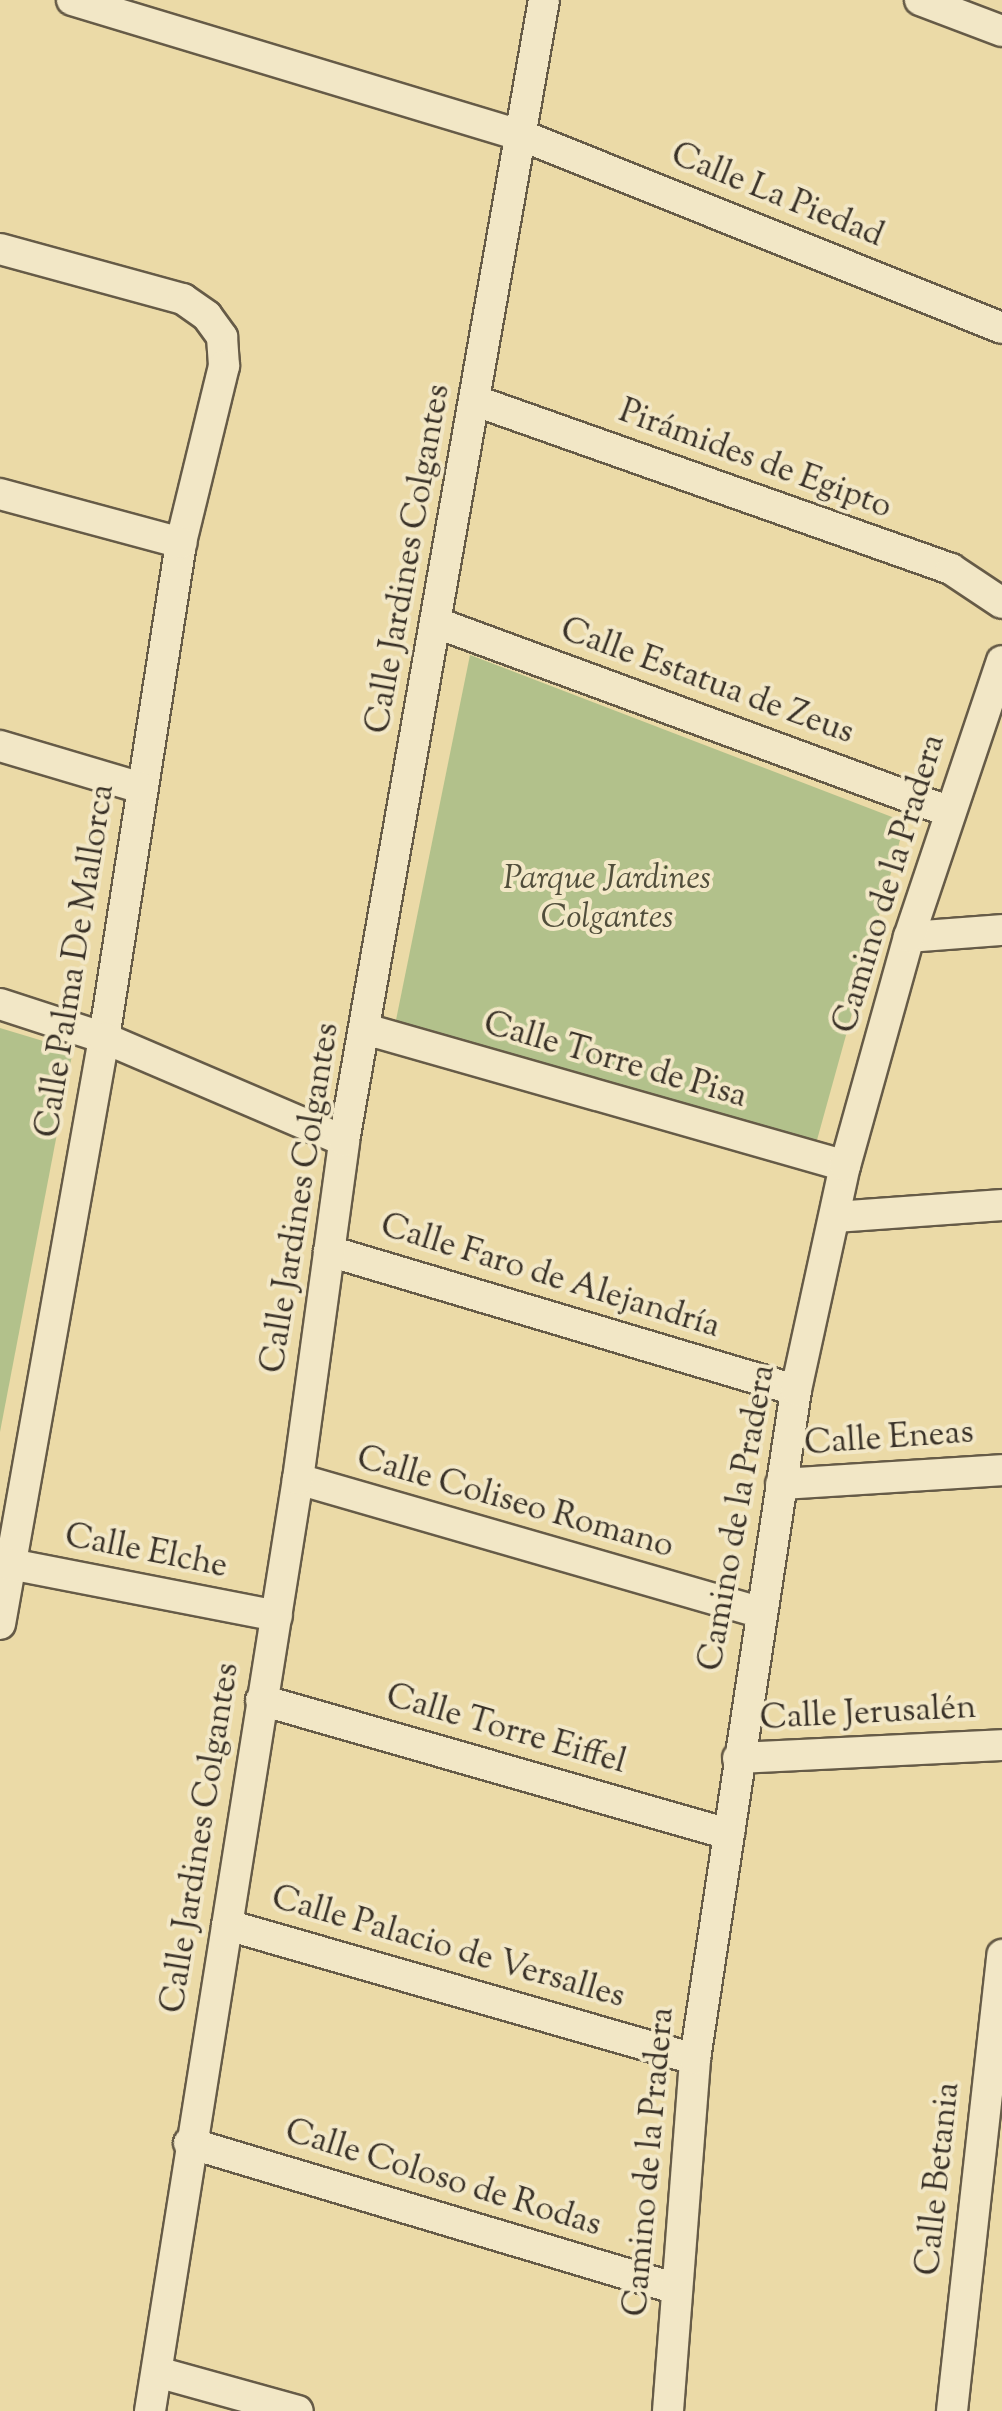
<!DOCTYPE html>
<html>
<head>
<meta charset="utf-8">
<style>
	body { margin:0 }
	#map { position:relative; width:1002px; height:2411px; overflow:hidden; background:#ebdaa7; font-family:"Sorts Mill Goudy",serif }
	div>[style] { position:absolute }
	.green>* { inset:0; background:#b2c18b }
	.roads { filter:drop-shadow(2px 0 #665b47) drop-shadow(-2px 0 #665b47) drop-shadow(0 2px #665b47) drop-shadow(0 -2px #665b47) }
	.street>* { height:30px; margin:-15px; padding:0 15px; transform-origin:15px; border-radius:15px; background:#f2e7c6 }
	span { translate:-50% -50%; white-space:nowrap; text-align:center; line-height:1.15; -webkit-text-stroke:8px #f2e7c6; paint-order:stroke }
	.street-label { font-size:34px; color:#393127 }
	.park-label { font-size:34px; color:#514e3b; font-style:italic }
</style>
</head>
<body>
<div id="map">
	<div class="green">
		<div style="clip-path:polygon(470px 655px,905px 822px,817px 1140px,395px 1025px)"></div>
		<div style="clip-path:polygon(0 1028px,73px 1050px,0 1432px)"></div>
	</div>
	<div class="roads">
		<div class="street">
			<div style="left:72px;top:0;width:471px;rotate:16.8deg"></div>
			<div style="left:523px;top:136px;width:516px;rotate:21.84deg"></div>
			<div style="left:920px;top:0;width:88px;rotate:20.7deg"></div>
			<div style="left:0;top:249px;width:190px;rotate:15.3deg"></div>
			<div style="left:183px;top:299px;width:29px;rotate:35deg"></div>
			<div style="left:207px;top:316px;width:26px;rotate:54deg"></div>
			<div style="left:222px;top:337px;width:29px;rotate:86deg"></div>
			<div style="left:224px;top:366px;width:182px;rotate:103.7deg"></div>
			<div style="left:181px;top:543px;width:501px;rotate:98.84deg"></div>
			<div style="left:104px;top:1038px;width:595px;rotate:100.06deg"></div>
			<div style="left:476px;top:401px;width:504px;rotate:19.48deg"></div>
			<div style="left:951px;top:569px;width:61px;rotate:33.7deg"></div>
			<div style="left:0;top:494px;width:188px;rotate:15.1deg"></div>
			<div style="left:437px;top:623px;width:547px;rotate:20.22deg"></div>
			<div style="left:0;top:746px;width:148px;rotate:16.5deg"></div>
			<div style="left:909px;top:937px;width:93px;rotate:-4.3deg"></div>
			<div style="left:0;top:1004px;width:109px;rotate:18.1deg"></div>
			<div style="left:104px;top:1038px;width:261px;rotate:23.2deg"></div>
			<div style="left:365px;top:1029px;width:499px;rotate:15.9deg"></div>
			<div style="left:836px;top:1217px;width:166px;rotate:-4.1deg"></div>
			<div style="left:329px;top:1251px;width:487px;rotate:16.6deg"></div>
			<div style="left:298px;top:1479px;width:479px;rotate:16.1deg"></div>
			<div style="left:781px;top:1484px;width:221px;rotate:-3.6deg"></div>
			<div style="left:0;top:1562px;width:282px;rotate:11deg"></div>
			<div style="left:261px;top:1700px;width:487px;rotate:16deg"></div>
			<div style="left:738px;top:1758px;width:264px;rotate:-2.8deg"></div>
			<div style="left:227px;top:1925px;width:487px;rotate:16deg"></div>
			<div style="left:189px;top:2143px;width:506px;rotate:16.65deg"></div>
			<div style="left:157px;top:2372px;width:146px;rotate:15.5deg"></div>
			<div style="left:150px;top:2411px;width:944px;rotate:-80.98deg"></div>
			<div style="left:298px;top:1479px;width:341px;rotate:-82.2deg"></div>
			<div style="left:344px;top:1141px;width:1158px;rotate:-80.06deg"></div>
			<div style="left:668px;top:2411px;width:353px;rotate:-85.6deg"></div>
			<div style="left:695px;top:2059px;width:677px;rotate:-81.41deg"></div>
			<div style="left:796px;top:1390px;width:229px;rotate:-77.7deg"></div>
			<div style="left:845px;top:1166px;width:238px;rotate:-74.4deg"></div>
			<div style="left:909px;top:937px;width:291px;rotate:-71.4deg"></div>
			<div style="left:952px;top:2411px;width:459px;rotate:-83.7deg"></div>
		</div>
	</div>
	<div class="street-label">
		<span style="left:777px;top:196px;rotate:22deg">Calle La Piedad</span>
		<span style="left:755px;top:460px;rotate:20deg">Pirámides de Egipto</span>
		<span style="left:409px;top:559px;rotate:-80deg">Calle Jardines Colgantes</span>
		<span style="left:707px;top:682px;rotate:20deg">Calle Estatua de Zeus</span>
		<span style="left:890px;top:884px;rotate:-73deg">Camino de la Pradera</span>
		<span style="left:76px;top:961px;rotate:-81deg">Calle Palma De Mallorca</span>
		<span style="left:615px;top:1061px;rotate:16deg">Calle Torre de Pisa</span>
		<span style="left:301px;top:1198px;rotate:-81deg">Calle Jardines Colgantes</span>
		<span style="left:550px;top:1277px;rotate:17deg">Calle Faro de Alejandría</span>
		<span style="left:889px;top:1439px;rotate:-4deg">Calle Eneas</span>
		<span style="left:515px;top:1503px;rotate:16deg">Calle Coliseo Romano</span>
		<span style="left:738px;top:1518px;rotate:-80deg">Camino de la Pradera</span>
		<span style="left:146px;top:1552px;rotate:11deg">Calle Elche</span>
		<span style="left:868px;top:1714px;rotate:-3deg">Calle Jerusalén</span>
		<span style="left:506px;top:1730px;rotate:16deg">Calle Torre Eiffel</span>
		<span style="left:201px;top:1838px;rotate:-81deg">Calle Jardines Colgantes</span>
		<span style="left:448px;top:1948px;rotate:16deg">Calle Palacio de Versalles</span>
		<span style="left:650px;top:2162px;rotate:-85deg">Camino de la Pradera</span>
		<span style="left:443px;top:2179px;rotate:17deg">Calle Coloso de Rodas</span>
		<span style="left:939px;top:2179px;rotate:-84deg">Calle Betania</span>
	</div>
	<div class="park-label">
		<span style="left:607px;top:899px">Parque Jardines<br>Colgantes</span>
	</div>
</div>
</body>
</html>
